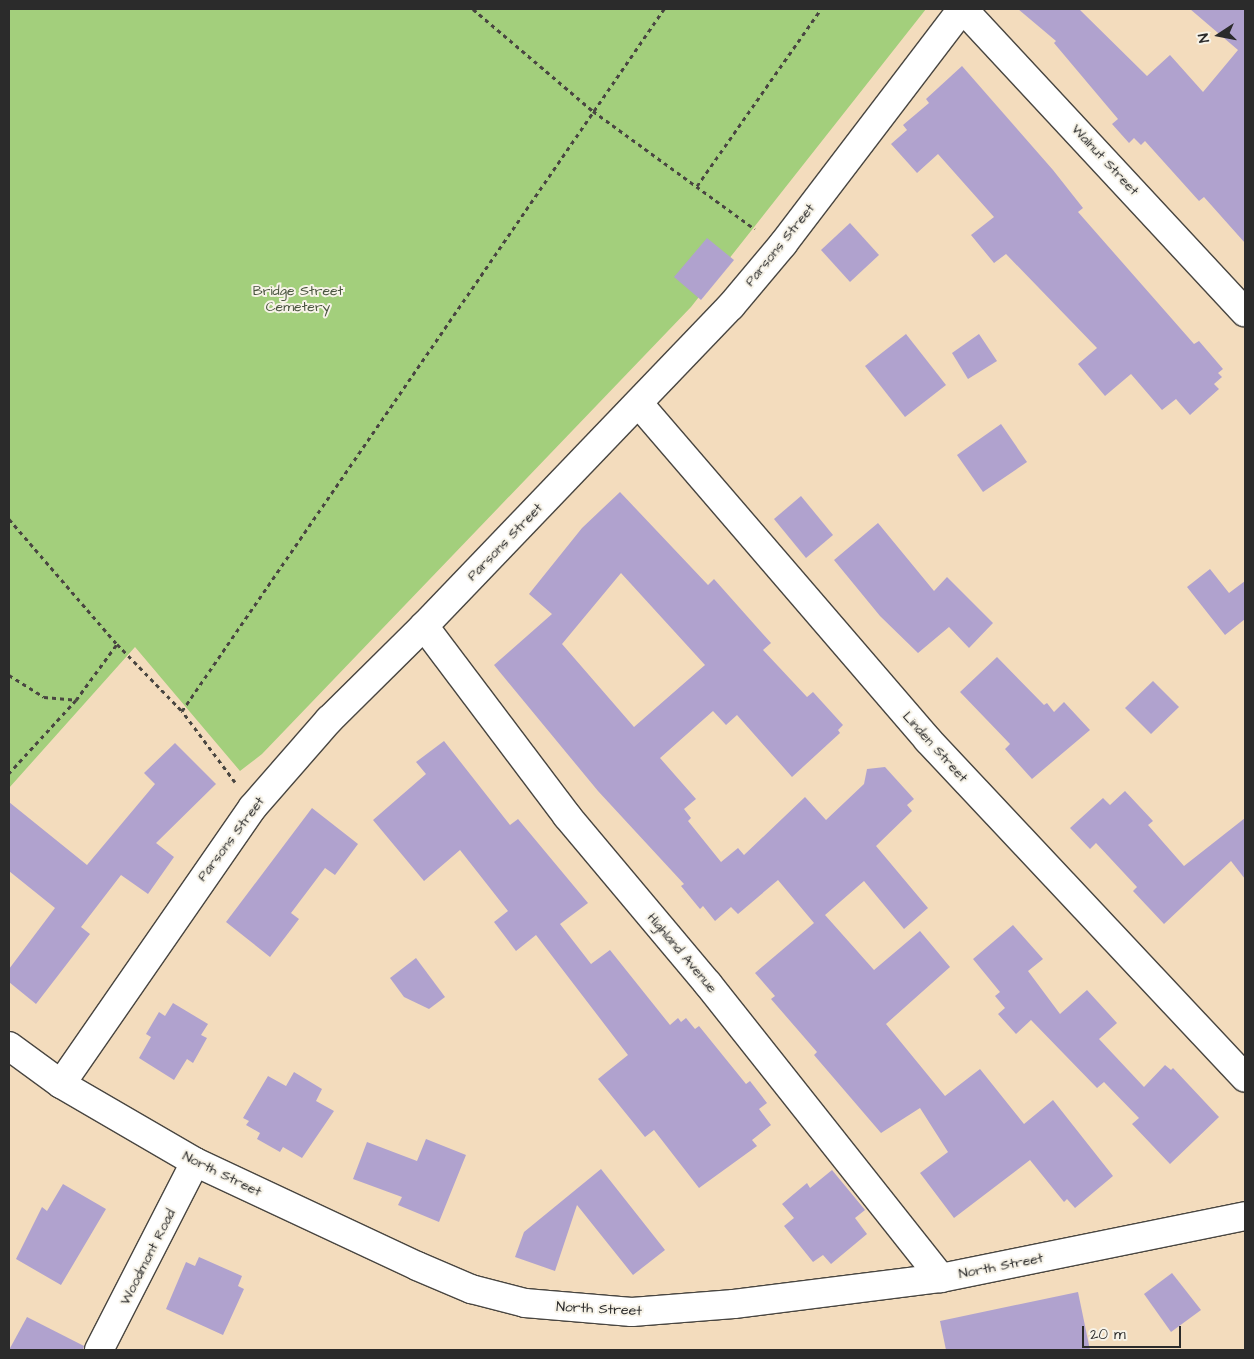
<!DOCTYPE html>
<html>
<head>
<meta charset="utf-8">
<style>
	body { margin:0 }
	#map { position:relative; width:1254px; height:1359px; overflow:hidden; background:#f3dcbd; font-family:"Architects Daughter",sans-serif }
	div>[style] { position:absolute }
	.green>* { inset:0; background:#a3cf7c }
	.building>* { inset:0; background:#b0a2ce }
	.path>* { height:3px; margin-top:-1.5px; transform-origin:0; background:repeating-linear-gradient(90deg,#494641 0 4px,transparent 0 8px) }
	.roads { filter:drop-shadow(1px 0 #494641) drop-shadow(-1px 0 #494641) drop-shadow(0 1px #494641) drop-shadow(0 -1px #494641) }
	.minor>* { height:28px; margin:-14px; padding:0 14px; transform-origin:14px; border-radius:14px; background:#fff }
	.tertiary>* { height:28px; margin:-14px; padding:0 14px; transform-origin:14px; border-radius:14px; background:#fff }
	span { translate:-50% -50%; white-space:nowrap; text-align:center; line-height:1.15; -webkit-text-stroke:4px #f7f3e8; paint-order:stroke }
	.street-label { font-size:14px; color:#2b2b2b }
	.park-label { font-size:14px; color:#49543f }
	.frame { position:absolute; inset:0; border:10px solid #2b2b2b; pointer-events:none }
	.north { position:absolute; left:1194px; top:10px; width:50px; height:50px; -webkit-text-stroke:4px #f7f3e8; paint-order:stroke; rotate:259deg; font-size:14px; font-weight:700; line-height:20px; text-align:center; color:#2b2b2b }
	.north::after { content:''; display:block; margin:auto; width:18px; height:22px; background:#2b2b2b; clip-path:polygon(50% 0,100% 100%,50% 72%,0 100%) }
	.scale { position:absolute; left:1082px; top:1326px; width:99px; height:22px; box-sizing:border-box; border:2px solid #2b2b2b; border-top:0; padding-left:6px; font-size:15px; line-height:18px; white-space:nowrap; color:#2b2b2b; -webkit-text-stroke:4px #f7f3e8; paint-order:stroke }
</style>
</head>
<body>
<div id="map">
	<div class="green">
		<div style="clip-path:polygon(9px 9px,926px 9px,691px 307px,262px 754px,240px 771px,135px 647px,9px 788px)"></div>
	</div>
	<div class="building">
		<div style="clip-path:polygon(1018px 9px,1079px 9px,1147px 76px,1170px 55px,1203px 92px,1238px 50px,1190px 9px,1245px 9px,1245px 243px,1204px 197px,1199px 201px,1145px 141px,1141px 145px,1134px 138px,1129px 143px,1112px 124px,1118px 119px,1054px 43px,1056px 41px)"></div>
		<div style="clip-path:polygon(962px 66px,1053px 170px,1083px 208px,1078px 212px,1194px 344px,1199px 341px,1223px 369px,1218px 373px,1222px 377px,1214px 384px,1219px 389px,1190px 415px,1176px 399px,1162px 410px,1131px 374px,1105px 396px,1078px 364px,1097px 348px,1006px 254px,994px 263px,971px 235px,994px 217px,938px 154px,917px 173px,891px 144px,907px 130px,903px 125px,929px 103px,926px 99px)"></div>
		<div style="clip-path:polygon(850px 223px,879px 255px,850px 282px,821px 250px)"></div>
		<div style="clip-path:polygon(707px 238px,734px 260px,701px 300px,674px 277px)"></div>
		<div style="clip-path:polygon(906px 334px,946px 385px,905px 417px,865px 366px)"></div>
		<div style="clip-path:polygon(979px 334px,997px 361px,968px 379px,952px 353px)"></div>
		<div style="clip-path:polygon(1001px 424px,1027px 462px,983px 492px,957px 455px)"></div>
		<div style="clip-path:polygon(evenodd,620px 492px,708px 585px,714px 579px,771px 643px,763px 650px,807px 697px,813px 692px,843px 725px,838px 730px,840px 733px,792px 777px,737px 715px,726px 725px,713px 711px,660px 758px,696px 799px,684px 809px,691px 818px,688px 821px,721px 862px,738px 848px,744px 855px,805px 797px,826px 820px,864px 784px,867px 769px,885px 767px,914px 799px,907px 805px,912px 811px,876px 846px,928px 908px,904px 929px,864px 881px,825px 915px,874px 970px,920px 931px,950px 967px,886px 1024px,945px 1096px,980px 1069px,1024px 1124px,1053px 1100px,1113px 1176px,1075px 1208px,1067px 1199px,1064px 1202px,1030px 1160px,954px 1218px,920px 1173px,948px 1152px,920px 1108px,881px 1133px,814px 1055px,817px 1052px,771px 999px,775px 996px,755px 973px,814px 923px,778px 880px,738px 914px,731px 907px,715px 921px,703px 906px,700px 909px,681px 886px,684px 884px,598px 791px,494px 665px,552px 614px,529px 594px,582px 528px,620px 492px,621px 573px,705px 665px,634px 727px,562px 644px,621px 573px)"></div>
		<div style="clip-path:polygon(801px 496px,833px 535px,806px 558px,774px 519px)"></div>
		<div style="clip-path:polygon(878px 523px,934px 591px,947px 577px,993px 623px,969px 648px,949px 627px,918px 653px,880px 616px,834px 560px)"></div>
		<div style="clip-path:polygon(1210px 569px,1229px 593px,1245px 581px,1245px 619px,1225px 635px,1187px 587px)"></div>
		<div style="clip-path:polygon(997px 657px,1044px 705px,1047px 703px,1054px 712px,1064px 702px,1090px 730px,1032px 779px,1005px 749px,1010px 744px,960px 692px)"></div>
		<div style="clip-path:polygon(1153px 681px,1179px 707px,1151px 734px,1125px 708px)"></div>
		<div style="clip-path:polygon(444px 741px,510px 825px,518px 819px,588px 903px,560px 924px,591px 964px,610px 950px,670px 1025px,678px 1018px,681px 1022px,686px 1018px,695px 1029px,699px 1026px,746px 1084px,750px 1081px,767px 1103px,759px 1109px,771px 1125px,752px 1140px,757px 1146px,699px 1188px,654px 1130px,645px 1137px,598px 1079px,628px 1055px,536px 935px,516px 951px,494px 922px,508px 911px,460px 850px,424px 881px,373px 820px,426px 774px,416px 762px)"></div>
		<div style="clip-path:polygon(175px 743px,216px 784px,156px 843px,174px 857px,148px 894px,121px 875px,81px 927px,90px 934px,36px 1004px,9px 982px,9px 969px,55px 908px,9px 871px,9px 802px,87px 865px,155px 784px,144px 773px)"></div>
		<div style="clip-path:polygon(1125px 791px,1153px 821px,1148px 825px,1184px 866px,1245px 818px,1245px 879px,1231px 861px,1164px 924px,1133px 891px,1137px 887px,1096px 843px,1090px 849px,1070px 828px,1103px 798px,1110px 805px)"></div>
		<div style="clip-path:polygon(312px 808px,358px 844px,335px 875px,325px 868px,291px 913px,299px 919px,270px 957px,226px 922px)"></div>
		<div style="clip-path:polygon(1013px 925px,1043px 959px,1028px 971px,1060px 1014px,1087px 990px,1117px 1023px,1099px 1039px,1144px 1087px,1165px 1065px,1171px 1070px,1173px 1068px,1219px 1117px,1170px 1164px,1132px 1124px,1139px 1118px,1104px 1082px,1097px 1088px,1031px 1020px,1016px 1034px,998px 1014px,1005px 1008px,995px 996px,1000px 992px,973px 959px)"></div>
		<div style="clip-path:polygon(416px 958px,445px 997px,429px 1009px,404px 997px,390px 978px)"></div>
		<div style="clip-path:polygon(173px 1003px,208px 1024px,201px 1035px,207px 1038px,193px 1063px,187px 1059px,174px 1080px,139px 1058px,151px 1037px,146px 1034px,159px 1012px,165px 1016px)"></div>
		<div style="clip-path:polygon(294px 1072px,322px 1089px,316px 1101px,334px 1111px,302px 1158px,283px 1147px,280px 1152px,257px 1139px,260px 1133px,246px 1125px,249px 1121px,243px 1118px,268px 1076px,286px 1086px)"></div>
		<div style="clip-path:polygon(426px 1139px,466px 1155px,439px 1222px,398px 1205px,402px 1197px,353px 1179px,367px 1142px,417px 1161px)"></div>
		<div style="clip-path:polygon(601px 1169px,665px 1250px,633px 1275px,577px 1205px,555px 1271px,515px 1257px,524px 1232px)"></div>
		<div style="clip-path:polygon(832px 1170px,865px 1210px,855px 1218px,867px 1234px,831px 1264px,823px 1255px,813px 1262px,784px 1226px,794px 1218px,782px 1204px,807px 1183px,810px 1188px)"></div>
		<div style="clip-path:polygon(63px 1184px,106px 1209px,61px 1285px,16px 1259px,42px 1207px,47px 1211px)"></div>
		<div style="clip-path:polygon(199px 1257px,242px 1276px,238px 1286px,244px 1289px,223px 1335px,166px 1309px,186px 1262px,195px 1266px)"></div>
		<div style="clip-path:polygon(1172px 1273px,1201px 1310px,1171px 1332px,1144px 1294px)"></div>
		<div style="clip-path:polygon(1078px 1292px,1090px 1350px,946px 1350px,940px 1321px)"></div>
		<div style="clip-path:polygon(27px 1317px,84px 1346px,83px 1350px,9px 1350px)"></div>
	</div>
	<div class="path">
		<div style="left:473px;top:9px;width:157px;rotate:40.4deg"></div>
		<div style="left:593px;top:111px;width:200px;rotate:36.1deg"></div>
		<div style="left:697px;top:186px;width:216px;rotate:-55deg"></div>
		<div style="left:9px;top:519px;width:165px;rotate:49.2deg"></div>
		<div style="left:9px;top:675px;width:41px;rotate:32.2deg"></div>
		<div style="left:44px;top:697px;width:32px;rotate:5deg"></div>
		<div style="left:76px;top:700px;width:99px;rotate:132.5deg"></div>
		<div style="left:76px;top:700px;width:69px;rotate:-53.8deg"></div>
		<div style="left:117px;top:644px;width:93px;rotate:45.9deg"></div>
		<div style="left:235px;top:782px;width:89px;rotate:-126.7deg"></div>
		<div style="left:182px;top:711px;width:852px;rotate:-55.53deg"></div>
	</div>
	<div class="roads">
		<div class="minor">
			<div style="left:963px;top:9px;width:414px;rotate:47.1deg"></div>
			<div style="left:639px;top:404px;width:443px;rotate:49.3deg"></div>
			<div style="left:928px;top:740px;width:463px;rotate:46.8deg"></div>
			<div style="left:424px;top:626px;width:238px;rotate:53deg"></div>
			<div style="left:567px;top:816px;width:219px;rotate:50deg"></div>
			<div style="left:708px;top:984px;width:375px;rotate:51.6deg"></div>
			<div style="left:61px;top:1084px;width:337px;rotate:-55.3deg"></div>
			<div style="left:253px;top:807px;width:116px;rotate:-48.9deg"></div>
			<div style="left:329px;top:720px;width:134px;rotate:-44.7deg"></div>
			<div style="left:424px;top:626px;width:443px;rotate:-46.2deg"></div>
			<div style="left:731px;top:306px;width:81px;rotate:-50deg"></div>
			<div style="left:783px;top:244px;width:295px;rotate:-52.7deg"></div>
			<div style="left:99px;top:1350px;width:211px;rotate:-62.9deg"></div>
		</div>
		<div class="tertiary">
			<div style="left:9px;top:1046px;width:64px;rotate:36.2deg"></div>
			<div style="left:61px;top:1084px;width:155px;rotate:30.2deg"></div>
			<div style="left:195px;top:1162px;width:245px;rotate:25.1deg"></div>
			<div style="left:417px;top:1266px;width:59px;rotate:23.1deg"></div>
			<div style="left:471px;top:1289px;width:56px;rotate:14.5deg"></div>
			<div style="left:525px;top:1303px;width:107px;rotate:4.8deg"></div>
			<div style="left:632px;top:1312px;width:102px;rotate:-4.5deg"></div>
			<div style="left:734px;top:1304px;width:209px;rotate:-7.2deg"></div>
			<div style="left:941px;top:1278px;width:310px;rotate:-11.5deg"></div>
		</div>
	</div>
	<div class="street-label">
		<span style="left:1105px;top:160px;rotate:47deg">Walnut Street</span>
		<span style="left:780px;top:245px;rotate:-51deg">Parsons Street</span>
		<span style="left:505px;top:542px;rotate:-46deg">Parsons Street</span>
		<span style="left:935px;top:747px;rotate:48deg">Linden Street</span>
		<span style="left:231px;top:839px;rotate:-53deg">Parsons Street</span>
		<span style="left:682px;top:953px;rotate:50deg">Highland Avenue</span>
		<span style="left:222px;top:1174px;rotate:26deg">North Street</span>
		<span style="left:148px;top:1257px;rotate:-63deg">Woodmont Road</span>
		<span style="left:1001px;top:1266px;rotate:-11deg">North Street</span>
		<span style="left:599px;top:1309px;rotate:3deg">North Street</span>
	</div>
	<div class="park-label">
		<span style="left:298px;top:299px">Bridge Street<br>Cemetery</span>
	</div>
	<div class="frame"></div>
	<div class="north">N</div>
	<div class="scale">20 m</div>
</div>
</body>
</html>
